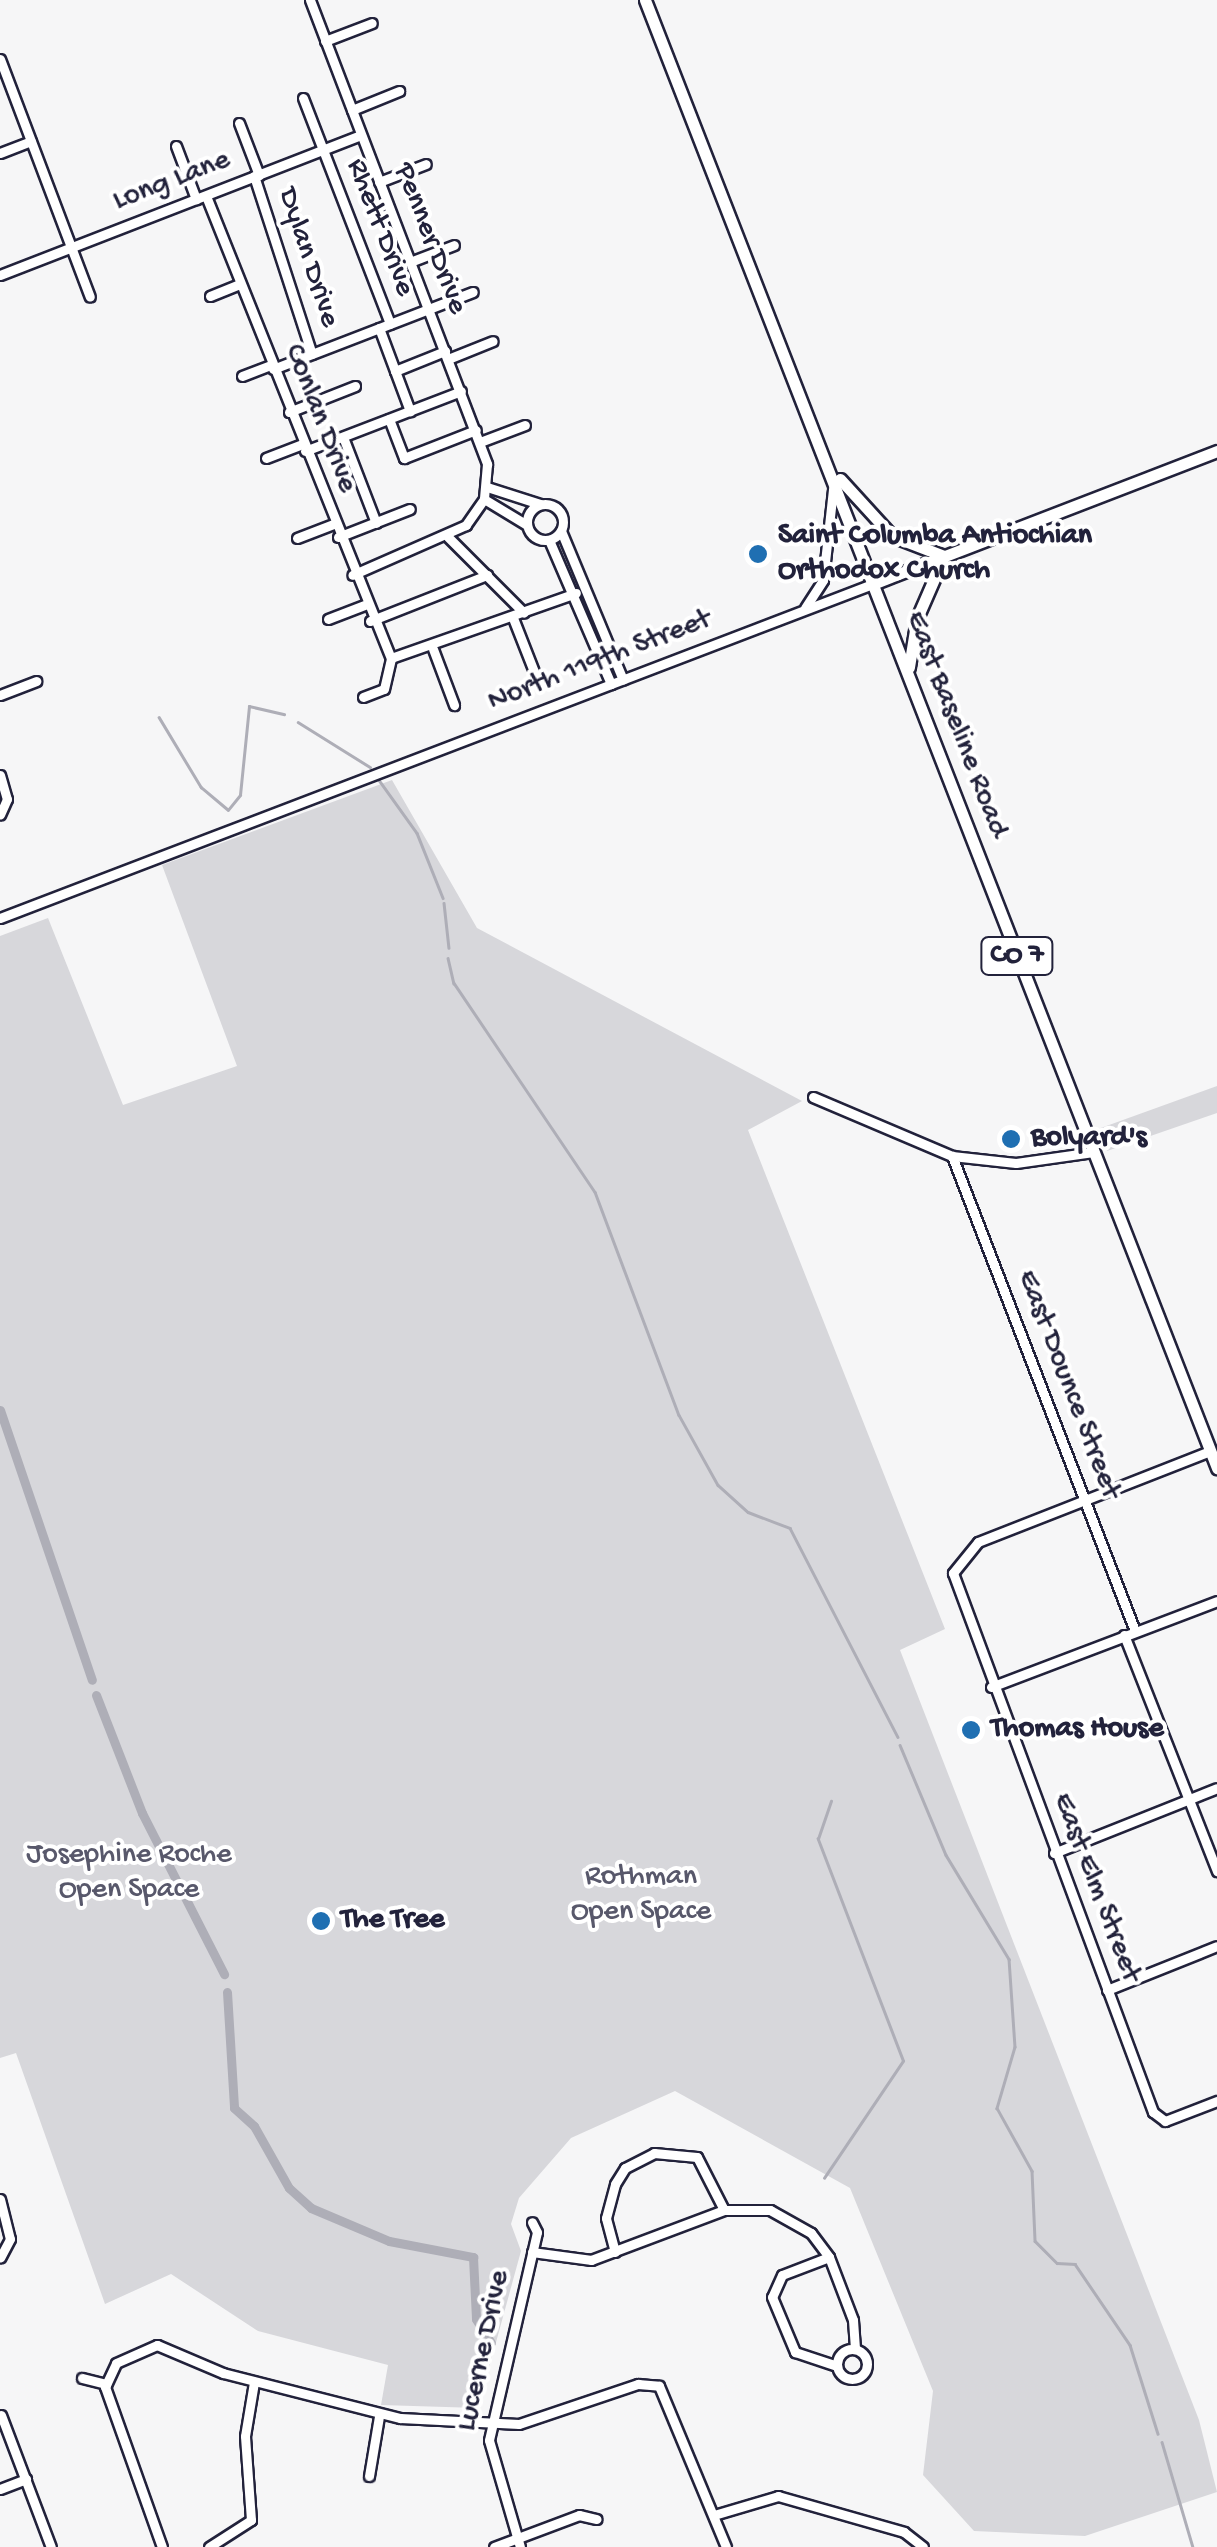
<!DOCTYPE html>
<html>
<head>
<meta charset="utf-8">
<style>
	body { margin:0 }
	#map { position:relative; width:1217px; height:2547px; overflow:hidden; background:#f6f6f7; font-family:"Gochi Hand",sans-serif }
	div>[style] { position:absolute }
	.green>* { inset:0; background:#d7d7db }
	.stream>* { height:2.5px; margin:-1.25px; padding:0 1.25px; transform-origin:1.25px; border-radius:1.25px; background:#aeaeb7 }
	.canal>* { height:9px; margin:-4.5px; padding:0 4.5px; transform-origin:4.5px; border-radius:4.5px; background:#aeaeb7 }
	.roads { filter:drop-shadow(2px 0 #22223b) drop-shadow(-2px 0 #22223b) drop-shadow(0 2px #22223b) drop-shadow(0 -2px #22223b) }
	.minor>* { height:9px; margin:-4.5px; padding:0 4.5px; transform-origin:4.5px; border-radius:4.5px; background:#fff }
	.minor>.ring { margin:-4.5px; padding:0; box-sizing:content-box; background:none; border:9px solid #fff; border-radius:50% }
	.major>* { height:11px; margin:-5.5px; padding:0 5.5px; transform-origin:5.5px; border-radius:5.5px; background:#fff }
	.dots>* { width:28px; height:28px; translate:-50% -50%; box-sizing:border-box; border:5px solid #fff; border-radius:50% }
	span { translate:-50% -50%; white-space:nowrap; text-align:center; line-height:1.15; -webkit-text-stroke:8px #fff; paint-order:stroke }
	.shield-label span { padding:2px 8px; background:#fff; border:2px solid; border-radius:8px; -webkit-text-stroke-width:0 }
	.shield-label { font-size:28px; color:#22223b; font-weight:700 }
	.street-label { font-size:30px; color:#22223b }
	.poi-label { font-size:30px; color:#22223b; font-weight:700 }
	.left { translate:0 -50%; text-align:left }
	.park-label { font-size:30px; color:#58586b }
</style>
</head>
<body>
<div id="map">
	<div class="green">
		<div style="clip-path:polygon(392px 780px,477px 928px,802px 1101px,748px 1130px,945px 1629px,900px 1650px,1199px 2420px,1217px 2492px,1085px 2536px,974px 2531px,923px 2475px,933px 2391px,850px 2188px,675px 2091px,571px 2138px,519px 2198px,511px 2224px,521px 2251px,478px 2408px,381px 2405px,388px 2365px,258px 2331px,171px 2274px,105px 2304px,16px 2053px,0 2058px,0 936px,48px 918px,123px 1105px,237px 1066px,162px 865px)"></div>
		<div style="clip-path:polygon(1217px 1086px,1217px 1113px,1107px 1151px,1098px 1129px)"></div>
	</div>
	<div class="stream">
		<div style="left:159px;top:717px;width:82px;rotate:59deg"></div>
		<div style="left:201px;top:787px;width:35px;rotate:40deg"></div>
		<div style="left:228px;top:810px;width:19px;rotate:-51deg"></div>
		<div style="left:240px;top:795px;width:89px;rotate:-84.2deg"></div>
		<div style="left:249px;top:706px;width:36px;rotate:13deg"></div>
		<div style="left:298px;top:722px;width:85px;rotate:32deg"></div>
		<div style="left:379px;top:780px;width:65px;rotate:54.4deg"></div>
		<div style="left:417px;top:833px;width:70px;rotate:68.2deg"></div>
		<div style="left:444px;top:903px;width:45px;rotate:83.7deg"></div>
		<div style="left:448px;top:958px;width:26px;rotate:77deg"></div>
		<div style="left:454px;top:983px;width:252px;rotate:56deg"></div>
		<div style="left:595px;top:1192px;width:238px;rotate:69.4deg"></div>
		<div style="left:679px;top:1415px;width:80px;rotate:60.9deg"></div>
		<div style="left:718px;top:1485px;width:40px;rotate:42deg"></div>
		<div style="left:748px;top:1512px;width:45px;rotate:20.9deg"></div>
		<div style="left:790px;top:1528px;width:235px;rotate:62.7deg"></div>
		<div style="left:900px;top:1745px;width:119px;rotate:67.3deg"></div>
		<div style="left:946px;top:1855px;width:122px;rotate:58.8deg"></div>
		<div style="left:1009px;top:1959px;width:88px;rotate:86.1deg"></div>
		<div style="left:1015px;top:2047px;width:64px;rotate:106.4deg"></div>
		<div style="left:997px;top:2108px;width:72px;rotate:60.9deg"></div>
		<div style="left:1032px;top:2171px;width:70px;rotate:87.5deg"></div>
		<div style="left:1035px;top:2241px;width:31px;rotate:45deg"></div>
		<div style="left:1057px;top:2263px;width:18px;rotate:3deg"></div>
		<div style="left:1075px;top:2264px;width:98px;rotate:55.8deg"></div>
		<div style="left:1130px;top:2345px;width:93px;rotate:72.5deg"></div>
		<div style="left:824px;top:2178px;width:141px;rotate:-56deg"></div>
		<div style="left:903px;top:2061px;width:238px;rotate:-111deg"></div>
		<div style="left:818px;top:1839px;width:40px;rotate:-71.1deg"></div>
		<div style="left:1162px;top:2442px;width:109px;rotate:73.6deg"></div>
	</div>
	<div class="canal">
		<div style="left:0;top:1410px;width:285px;rotate:71.2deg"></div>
		<div style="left:96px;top:1695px;width:127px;rotate:68.7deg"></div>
		<div style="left:142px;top:1813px;width:181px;rotate:63deg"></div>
		<div style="left:227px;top:1992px;width:116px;rotate:86.5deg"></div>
		<div style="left:234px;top:2108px;width:27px;rotate:42deg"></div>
		<div style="left:254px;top:2126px;width:71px;rotate:60.6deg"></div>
		<div style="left:289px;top:2188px;width:30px;rotate:42deg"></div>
		<div style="left:311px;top:2208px;width:85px;rotate:22.9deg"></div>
		<div style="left:389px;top:2241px;width:86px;rotate:10.8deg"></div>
		<div style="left:473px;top:2257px;width:62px;rotate:87.2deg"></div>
		<div style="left:476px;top:2319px;width:28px;rotate:58deg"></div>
	</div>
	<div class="roads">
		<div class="minor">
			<div style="left:310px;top:0;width:497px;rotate:69.1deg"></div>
			<div style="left:487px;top:464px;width:35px;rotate:95deg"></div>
			<div style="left:484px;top:499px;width:32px;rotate:125deg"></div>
			<div style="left:466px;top:525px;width:124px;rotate:156.3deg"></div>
			<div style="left:325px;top:41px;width:50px;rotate:-21deg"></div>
			<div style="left:0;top:59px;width:254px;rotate:69.3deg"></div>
			<div style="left:303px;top:98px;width:242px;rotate:68.9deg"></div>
			<div style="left:352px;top:110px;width:51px;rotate:-22deg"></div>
			<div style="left:239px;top:123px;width:56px;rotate:69deg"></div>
			<div style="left:176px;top:146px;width:57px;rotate:69.3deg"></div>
			<div style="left:0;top:153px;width:33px;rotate:-21deg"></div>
			<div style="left:254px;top:176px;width:187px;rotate:72deg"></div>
			<div style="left:379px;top:182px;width:50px;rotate:-21deg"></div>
			<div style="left:206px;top:196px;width:498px;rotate:68.2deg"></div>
			<div style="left:410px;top:262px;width:47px;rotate:-21.1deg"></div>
			<div style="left:0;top:275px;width:387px;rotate:-21.2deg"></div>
			<div style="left:210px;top:296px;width:32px;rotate:-22deg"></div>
			<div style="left:379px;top:328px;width:89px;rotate:69.5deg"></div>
			<div style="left:448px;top:359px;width:48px;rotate:-21.8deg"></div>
			<div style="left:273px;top:369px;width:214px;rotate:-21.1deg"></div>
			<div style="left:395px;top:371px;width:54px;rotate:-21.8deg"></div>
			<div style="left:242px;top:376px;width:31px;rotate:-21deg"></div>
			<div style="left:289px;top:412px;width:71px;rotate:-21.5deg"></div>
			<div style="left:389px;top:419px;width:42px;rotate:69deg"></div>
			<div style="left:404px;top:458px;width:77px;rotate:-21.3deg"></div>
			<div style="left:343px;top:437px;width:92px;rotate:69deg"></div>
			<div style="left:480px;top:442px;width:48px;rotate:-20.7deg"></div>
			<div style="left:305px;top:451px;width:167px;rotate:-21deg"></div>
			<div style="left:266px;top:458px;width:39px;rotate:-21deg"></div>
			<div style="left:487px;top:487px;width:56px;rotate:17.8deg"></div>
			<div style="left:484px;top:499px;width:50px;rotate:31.2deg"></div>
			<div class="ring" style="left:527px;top:504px;width:27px;height:27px"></div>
			<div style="left:561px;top:531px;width:161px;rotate:67.4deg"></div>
			<div style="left:338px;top:537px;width:77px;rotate:-21.3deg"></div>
			<div style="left:448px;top:537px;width:107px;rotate:45deg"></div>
			<div style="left:297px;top:538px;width:39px;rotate:-21deg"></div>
			<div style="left:549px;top:540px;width:157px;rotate:66.7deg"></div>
			<div style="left:805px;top:608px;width:33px;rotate:-57deg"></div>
			<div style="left:823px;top:580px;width:92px;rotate:-83.7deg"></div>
			<div style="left:513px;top:618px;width:60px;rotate:68.6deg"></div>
			<div style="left:328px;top:619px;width:39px;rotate:-21deg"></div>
			<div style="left:370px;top:621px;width:126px;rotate:-21.5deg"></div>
			<div style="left:433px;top:649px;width:60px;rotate:69.4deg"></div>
			<div style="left:391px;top:658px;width:196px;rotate:-19.4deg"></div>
			<div style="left:0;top:695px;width:39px;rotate:-21deg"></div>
			<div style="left:363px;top:697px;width:22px;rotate:-21deg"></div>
			<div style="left:384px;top:689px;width:32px;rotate:-77deg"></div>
			<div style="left:0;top:775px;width:25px;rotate:74deg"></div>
			<div style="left:7px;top:799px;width:17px;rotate:114deg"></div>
			<div style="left:0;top:918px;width:937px;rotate:-20.95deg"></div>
			<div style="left:813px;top:1097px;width:151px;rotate:23deg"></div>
			<div style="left:952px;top:1156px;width:64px;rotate:6.2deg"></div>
			<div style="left:1016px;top:1163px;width:78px;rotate:-8.1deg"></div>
			<div style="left:952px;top:1156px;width:509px;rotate:68.93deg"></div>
			<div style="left:1210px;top:1451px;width:249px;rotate:158.6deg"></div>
			<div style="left:978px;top:1542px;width:40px;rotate:129deg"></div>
			<div style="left:953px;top:1573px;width:575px;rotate:69.64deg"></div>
			<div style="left:1153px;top:2112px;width:15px;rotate:37deg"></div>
			<div style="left:1165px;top:2121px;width:56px;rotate:-21deg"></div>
			<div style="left:1124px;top:1635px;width:254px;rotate:68.5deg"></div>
			<div style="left:991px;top:1687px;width:242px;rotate:-20.8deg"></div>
			<div style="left:1054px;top:1853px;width:175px;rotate:-21.7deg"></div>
			<div style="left:1107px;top:1990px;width:118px;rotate:-21.8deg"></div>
			<div style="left:0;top:2199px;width:41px;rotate:76deg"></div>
			<div style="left:10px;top:2239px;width:21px;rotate:118deg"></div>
			<div style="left:532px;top:2252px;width:60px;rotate:7.7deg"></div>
			<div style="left:591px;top:2260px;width:142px;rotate:-20.6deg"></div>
			<div style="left:724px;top:2210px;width:46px"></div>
			<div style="left:770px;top:2210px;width:47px;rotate:29.3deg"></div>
			<div style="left:811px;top:2233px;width:30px;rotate:53deg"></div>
			<div style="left:829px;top:2257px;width:67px;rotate:69.1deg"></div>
			<div style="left:853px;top:2320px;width:29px;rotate:86deg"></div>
			<div style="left:615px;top:2252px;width:35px;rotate:-105deg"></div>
			<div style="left:606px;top:2218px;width:35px;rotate:-75deg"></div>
			<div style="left:615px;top:2184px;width:19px;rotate:-58deg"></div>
			<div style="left:625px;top:2168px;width:33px;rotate:-27deg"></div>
			<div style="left:654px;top:2153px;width:43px;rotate:5.3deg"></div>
			<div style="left:697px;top:2157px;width:59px;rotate:63deg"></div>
			<div style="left:829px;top:2257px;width:50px;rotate:159deg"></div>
			<div style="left:782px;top:2275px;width:24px;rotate:114deg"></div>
			<div style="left:772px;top:2297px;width:60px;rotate:67.3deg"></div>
			<div style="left:795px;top:2352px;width:44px;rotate:18.4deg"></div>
			<div class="ring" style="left:837px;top:2349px;width:21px;height:21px"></div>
			<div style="left:82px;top:2378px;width:25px;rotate:14deg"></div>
			<div style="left:1px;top:2415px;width:141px;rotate:69.3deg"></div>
			<div style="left:369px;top:2476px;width:61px;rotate:-80.5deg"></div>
			<div style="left:0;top:2489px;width:28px;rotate:-21deg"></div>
			<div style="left:714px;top:2515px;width:67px;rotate:-16.5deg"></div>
			<div style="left:778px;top:2496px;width:131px;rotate:15.9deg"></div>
			<div style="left:904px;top:2532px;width:24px;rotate:38deg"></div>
			<div style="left:162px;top:2547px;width:170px;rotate:-109.6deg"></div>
			<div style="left:105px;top:2387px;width:26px;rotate:-65deg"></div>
			<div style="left:116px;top:2363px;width:45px;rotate:-23.7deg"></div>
			<div style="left:157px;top:2345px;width:72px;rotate:23deg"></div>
			<div style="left:223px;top:2373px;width:183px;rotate:14.3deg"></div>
			<div style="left:400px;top:2418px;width:119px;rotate:2.9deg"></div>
			<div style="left:519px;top:2424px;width:126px;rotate:-18.6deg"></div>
			<div style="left:638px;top:2384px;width:21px;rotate:5deg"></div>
			<div style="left:659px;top:2386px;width:174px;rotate:67.4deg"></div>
			<div style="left:209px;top:2547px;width:50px;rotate:-32.7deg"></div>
			<div style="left:251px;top:2520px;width:84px;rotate:-94.1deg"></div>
			<div style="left:245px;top:2436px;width:55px;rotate:-80.5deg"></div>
			<div style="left:494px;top:2547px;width:91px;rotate:-20.6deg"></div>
			<div style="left:579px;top:2515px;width:18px;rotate:13deg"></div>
			<div style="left:520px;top:2547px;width:111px;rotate:-106.2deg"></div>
			<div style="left:489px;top:2440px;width:213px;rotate:-77deg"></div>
			<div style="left:537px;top:2232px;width:11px;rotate:-117deg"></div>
		</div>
		<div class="major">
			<div style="left:645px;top:0;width:1576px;rotate:68.71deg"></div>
			<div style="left:840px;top:479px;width:77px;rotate:47.6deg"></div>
			<div style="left:892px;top:536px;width:56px;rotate:21deg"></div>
			<div style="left:944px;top:556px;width:68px;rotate:113.5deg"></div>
			<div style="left:917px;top:618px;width:50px;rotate:99.3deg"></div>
			<div style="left:875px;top:583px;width:367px;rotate:-21.1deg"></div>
		</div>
	</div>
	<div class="dots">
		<div style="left:758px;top:554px;background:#1f6fb2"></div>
		<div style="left:1011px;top:1139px;background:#1f6fb2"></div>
		<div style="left:971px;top:1730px;background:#1f6fb2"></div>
		<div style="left:321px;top:1921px;background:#1f6fb2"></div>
	</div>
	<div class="shield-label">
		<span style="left:1017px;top:956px">CO 7</span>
	</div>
	<div class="street-label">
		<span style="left:172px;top:182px;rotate:-21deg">Long Lane</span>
		<span style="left:379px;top:228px;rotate:69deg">Rhett Drive</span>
		<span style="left:429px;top:239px;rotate:69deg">Penner Drive</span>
		<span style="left:307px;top:258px;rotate:72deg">Dylan Drive</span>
		<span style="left:319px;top:419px;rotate:69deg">Conlan Drive</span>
		<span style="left:600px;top:662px;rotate:-21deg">North 119th Street</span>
		<span style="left:955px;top:725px;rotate:69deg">East Baseline Road</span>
		<span style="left:1067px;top:1385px;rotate:69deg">East Dounce Street</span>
		<span style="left:1095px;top:1888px;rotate:69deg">East Elm Street</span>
		<span style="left:485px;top:2351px;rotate:-78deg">Lucerne Drive</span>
	</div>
	<div class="poi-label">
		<span class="left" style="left:778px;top:554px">Saint Columba Antiochian<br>Orthodox Church</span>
		<span class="left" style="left:1031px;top:1139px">Bolyard's</span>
		<span class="left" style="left:991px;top:1730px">Thomas House</span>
		<span class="left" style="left:341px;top:1921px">The Tree</span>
	</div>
	<div class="park-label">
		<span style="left:129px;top:1873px">Josephine Roche<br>Open Space</span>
		<span style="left:641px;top:1895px">Rothman<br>Open Space</span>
	</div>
</div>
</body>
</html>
